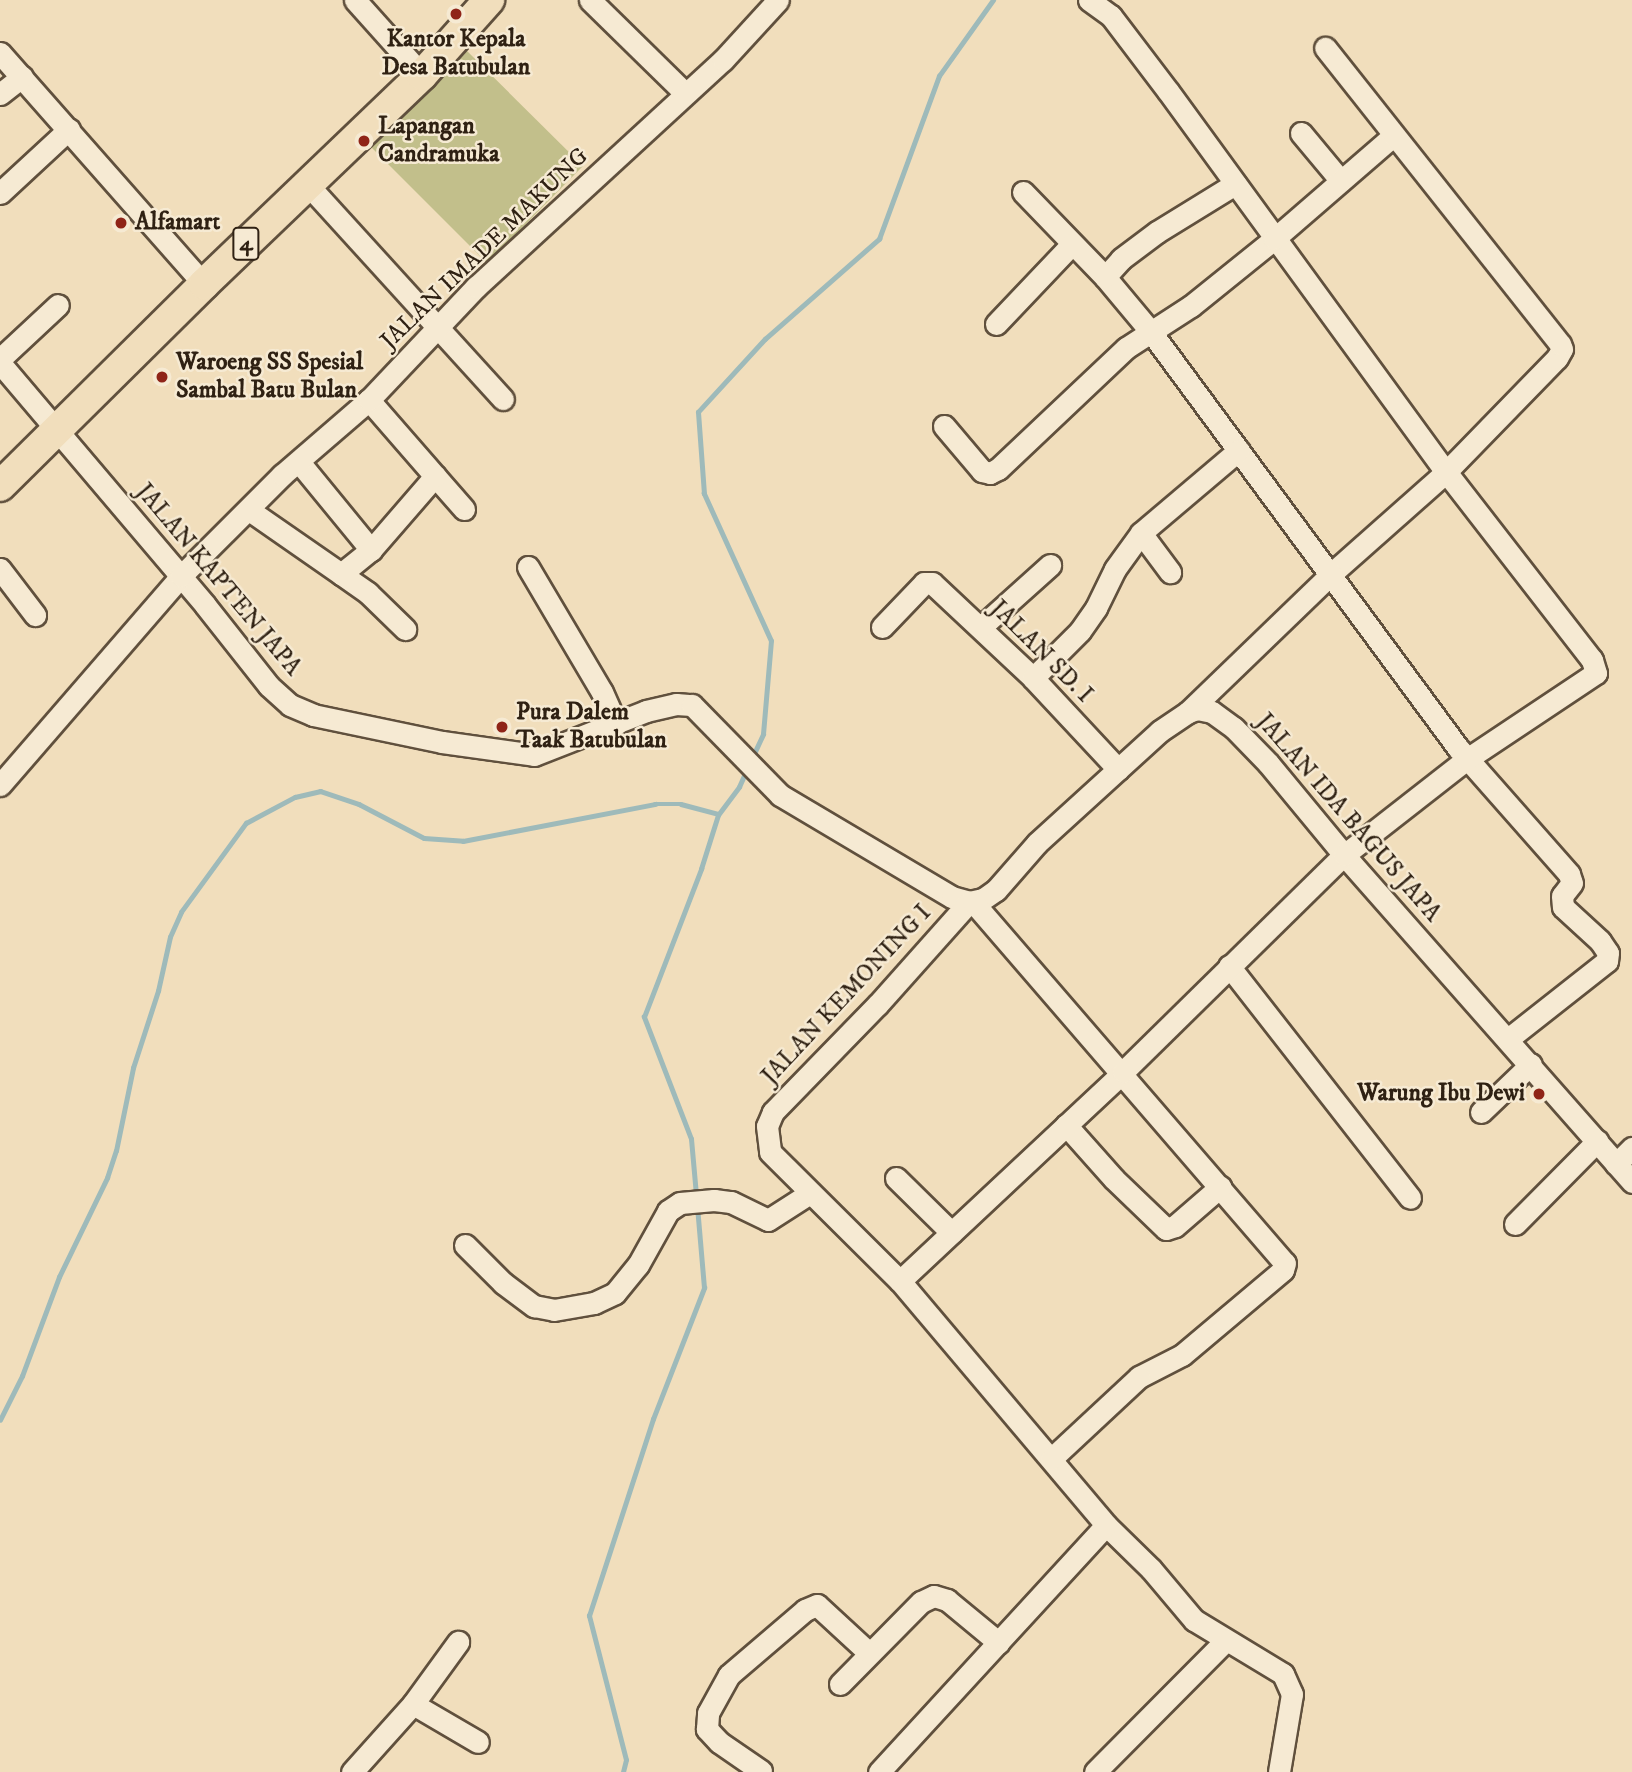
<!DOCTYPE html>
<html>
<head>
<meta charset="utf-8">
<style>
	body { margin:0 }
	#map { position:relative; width:1632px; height:1772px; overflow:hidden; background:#f1debc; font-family:"IM FELL DW Pica",serif }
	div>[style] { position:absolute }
	.green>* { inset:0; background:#c2bf8b }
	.stream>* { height:4.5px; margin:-2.25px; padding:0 2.25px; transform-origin:2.25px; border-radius:2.25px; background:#9ebaba }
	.roads { filter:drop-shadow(2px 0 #60503d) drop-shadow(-2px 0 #60503d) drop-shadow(0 2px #60503d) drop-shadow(0 -2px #60503d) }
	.minor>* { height:21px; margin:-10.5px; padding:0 10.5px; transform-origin:10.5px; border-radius:10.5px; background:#f6ead3 }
	.highway>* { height:30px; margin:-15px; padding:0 15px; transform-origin:15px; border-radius:15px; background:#f1debc }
	.dots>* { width:19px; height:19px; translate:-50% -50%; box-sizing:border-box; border:4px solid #f6ead3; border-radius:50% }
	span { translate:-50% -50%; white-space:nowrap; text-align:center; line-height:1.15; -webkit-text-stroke:5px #f6ead3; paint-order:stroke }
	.shield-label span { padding:2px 5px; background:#f6ead3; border:2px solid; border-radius:5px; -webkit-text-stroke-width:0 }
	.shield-label { font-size:23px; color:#2f2113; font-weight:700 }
	.poi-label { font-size:24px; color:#2f2113; font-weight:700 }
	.left { translate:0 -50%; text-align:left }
	.right { translate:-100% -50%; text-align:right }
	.street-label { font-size:24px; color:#2f2113 }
</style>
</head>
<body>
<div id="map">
	<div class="green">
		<div style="clip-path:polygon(465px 49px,583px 166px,487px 263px,369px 145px)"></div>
	</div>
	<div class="stream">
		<div style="left:752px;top:758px;width:26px;rotate:-65deg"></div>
		<div style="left:763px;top:734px;width:93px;rotate:-85.1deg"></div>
		<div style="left:771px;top:641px;width:162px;rotate:-114.5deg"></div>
		<div style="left:704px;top:494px;width:82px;rotate:-94.2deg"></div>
		<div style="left:698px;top:412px;width:99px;rotate:-47.5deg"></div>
		<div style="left:765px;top:339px;width:152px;rotate:-41.3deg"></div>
		<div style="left:879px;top:239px;width:174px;rotate:-69.8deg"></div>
		<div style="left:939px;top:76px;width:93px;rotate:-54.6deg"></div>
		<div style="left:696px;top:1195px;width:56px;rotate:-95.1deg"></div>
		<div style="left:691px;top:1139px;width:131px;rotate:-111.1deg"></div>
		<div style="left:644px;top:1017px;width:159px;rotate:-68.9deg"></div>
		<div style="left:701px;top:869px;width:57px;rotate:-72.5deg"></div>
		<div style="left:718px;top:815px;width:35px;rotate:-53deg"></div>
		<div style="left:739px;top:787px;width:20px;rotate:-66deg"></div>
		<div style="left:0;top:1420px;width:49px;rotate:-63.4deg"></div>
		<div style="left:22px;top:1376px;width:106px;rotate:-69.5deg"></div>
		<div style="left:59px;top:1277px;width:110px;rotate:-64.1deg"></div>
		<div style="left:107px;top:1178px;width:28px;rotate:-72deg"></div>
		<div style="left:116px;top:1151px;width:85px;rotate:-78.4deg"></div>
		<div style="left:133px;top:1068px;width:81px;rotate:-72deg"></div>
		<div style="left:158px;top:991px;width:55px;rotate:-77.5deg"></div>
		<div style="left:170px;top:937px;width:27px;rotate:-66deg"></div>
		<div style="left:181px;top:912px;width:110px;rotate:-53.9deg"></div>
		<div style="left:246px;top:823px;width:55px;rotate:-28deg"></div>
		<div style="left:295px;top:797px;width:26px;rotate:-13deg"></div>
		<div style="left:320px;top:791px;width:41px;rotate:18.4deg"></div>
		<div style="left:359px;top:804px;width:73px;rotate:27.6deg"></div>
		<div style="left:424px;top:838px;width:39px;rotate:4deg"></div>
		<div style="left:463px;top:841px;width:196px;rotate:-10.9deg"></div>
		<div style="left:655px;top:804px;width:26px"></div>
		<div style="left:681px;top:804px;width:38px;rotate:15deg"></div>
		<div style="left:623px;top:1772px;width:12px;rotate:-76deg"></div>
		<div style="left:626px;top:1760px;width:149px;rotate:-104.4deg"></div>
		<div style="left:589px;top:1616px;width:207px;rotate:-72deg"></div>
		<div style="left:653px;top:1419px;width:141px;rotate:-68.7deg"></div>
		<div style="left:704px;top:1288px;width:81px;rotate:-94.9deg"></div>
	</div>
	<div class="roads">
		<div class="minor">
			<div style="left:355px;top:0;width:101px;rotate:48.2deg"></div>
			<div style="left:590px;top:0;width:133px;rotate:44.4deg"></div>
			<div style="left:1089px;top:0;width:27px;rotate:36deg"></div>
			<div style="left:1111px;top:16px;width:94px;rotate:52.8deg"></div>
			<div style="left:1168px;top:91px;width:472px;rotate:53.9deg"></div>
			<div style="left:1446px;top:472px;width:154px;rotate:138.4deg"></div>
			<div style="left:1331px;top:574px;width:199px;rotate:136deg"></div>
			<div style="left:0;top:53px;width:308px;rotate:48.6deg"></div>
			<div style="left:0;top:94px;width:28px;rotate:-38deg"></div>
			<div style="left:1301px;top:133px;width:62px;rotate:50.2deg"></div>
			<div style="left:309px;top:186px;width:288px;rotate:47.7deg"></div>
			<div style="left:1023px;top:192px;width:118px;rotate:46deg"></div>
			<div style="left:1105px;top:277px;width:72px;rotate:50.1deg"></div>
			<div style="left:1151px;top:332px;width:517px;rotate:53.57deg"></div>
			<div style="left:1458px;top:748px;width:168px;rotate:48.6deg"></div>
			<div style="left:1569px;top:874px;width:9px;rotate:72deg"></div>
			<div style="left:1572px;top:883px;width:16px;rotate:128deg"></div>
			<div style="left:1562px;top:896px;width:11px;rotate:85deg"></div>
			<div style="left:1563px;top:907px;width:50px;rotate:42.6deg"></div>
			<div style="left:1600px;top:941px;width:14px;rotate:56deg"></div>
			<div style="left:1608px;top:953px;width:8px;rotate:97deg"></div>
			<div style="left:1607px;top:961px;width:126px;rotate:141.8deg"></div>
			<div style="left:0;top:193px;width:94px;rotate:-42.8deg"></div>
			<div style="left:1105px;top:277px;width:24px;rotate:-48deg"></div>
			<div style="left:1121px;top:259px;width:45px;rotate:-36.9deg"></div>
			<div style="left:1157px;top:232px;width:92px;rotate:-31.6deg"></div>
			<div style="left:996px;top:324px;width:110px;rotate:-46.5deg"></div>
			<div style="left:0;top:359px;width:79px;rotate:-43deg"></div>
			<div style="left:0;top:363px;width:317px;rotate:49.7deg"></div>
			<div style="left:205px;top:605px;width:103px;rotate:51.7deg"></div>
			<div style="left:269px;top:686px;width:28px;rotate:42deg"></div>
			<div style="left:290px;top:705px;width:25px;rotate:23deg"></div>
			<div style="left:313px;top:715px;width:132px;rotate:11.8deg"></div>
			<div style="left:442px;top:742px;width:93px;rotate:8deg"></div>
			<div style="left:534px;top:755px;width:120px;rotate:-21.4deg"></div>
			<div style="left:646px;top:711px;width:31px;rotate:-13deg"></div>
			<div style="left:676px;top:704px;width:16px;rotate:4deg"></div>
			<div style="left:692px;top:705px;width:126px;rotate:45.6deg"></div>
			<div style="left:780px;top:795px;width:200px;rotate:30.7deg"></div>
			<div style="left:952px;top:897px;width:18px;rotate:16deg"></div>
			<div style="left:969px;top:902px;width:14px;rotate:-12deg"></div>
			<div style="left:983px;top:899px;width:16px;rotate:-35deg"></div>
			<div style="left:996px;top:890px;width:62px;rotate:-48.9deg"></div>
			<div style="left:1037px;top:843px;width:166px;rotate:-42.3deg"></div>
			<div style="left:1160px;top:731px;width:34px;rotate:-34deg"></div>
			<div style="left:1188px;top:712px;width:9px;rotate:-18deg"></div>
			<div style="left:1197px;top:709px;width:15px;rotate:11deg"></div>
			<div style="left:1212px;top:712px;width:27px;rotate:36deg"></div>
			<div style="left:1234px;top:728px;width:49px;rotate:45.8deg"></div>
			<div style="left:1268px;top:763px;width:119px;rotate:50.4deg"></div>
			<div style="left:1344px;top:855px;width:436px;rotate:48.6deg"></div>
			<div style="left:944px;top:426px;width:59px;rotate:49.8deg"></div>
			<div style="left:982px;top:471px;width:8px;rotate:14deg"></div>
			<div style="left:990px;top:473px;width:9px;rotate:-27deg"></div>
			<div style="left:998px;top:469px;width:176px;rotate:-43.4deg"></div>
			<div style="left:1126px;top:348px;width:77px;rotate:-32.9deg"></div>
			<div style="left:1191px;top:306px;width:107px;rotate:-38.9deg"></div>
			<div style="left:1274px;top:239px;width:157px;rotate:-40.9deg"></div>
			<div style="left:299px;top:462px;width:114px;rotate:50.7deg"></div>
			<div style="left:435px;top:476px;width:44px;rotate:48.7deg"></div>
			<div style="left:249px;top:510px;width:112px;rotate:34.8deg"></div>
			<div style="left:341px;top:574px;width:38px;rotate:-39deg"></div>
			<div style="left:371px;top:550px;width:98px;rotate:-49.1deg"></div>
			<div style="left:435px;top:476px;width:101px;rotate:-131deg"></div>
			<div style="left:1141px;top:533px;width:128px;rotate:-40.3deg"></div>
			<div style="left:528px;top:567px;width:145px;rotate:59.4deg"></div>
			<div style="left:602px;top:692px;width:35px;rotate:66deg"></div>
			<div style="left:0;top:569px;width:58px;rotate:52.7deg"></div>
			<div style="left:341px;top:574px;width:33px;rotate:35deg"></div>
			<div style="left:368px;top:593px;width:52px;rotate:44.2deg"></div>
			<div style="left:882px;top:627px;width:61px;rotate:-46.3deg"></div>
			<div style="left:924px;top:583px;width:8px"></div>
			<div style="left:932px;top:583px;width:139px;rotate:43.2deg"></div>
			<div style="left:1033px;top:678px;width:125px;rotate:47deg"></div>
			<div style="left:981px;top:627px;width:93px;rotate:-41.9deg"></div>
			<div style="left:1033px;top:678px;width:66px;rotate:-45deg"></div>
			<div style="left:1080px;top:631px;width:28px;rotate:-55deg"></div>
			<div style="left:1096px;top:608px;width:43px;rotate:-64deg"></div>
			<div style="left:1115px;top:569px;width:44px;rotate:-54.2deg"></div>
			<div style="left:1141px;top:533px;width:49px;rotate:53.4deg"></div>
			<div style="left:0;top:785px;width:276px;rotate:-49.1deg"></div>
			<div style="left:181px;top:576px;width:143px;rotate:-45deg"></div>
			<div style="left:282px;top:475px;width:115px;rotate:-40.8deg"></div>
			<div style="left:369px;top:400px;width:156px;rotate:-46.6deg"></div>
			<div style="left:476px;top:287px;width:335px;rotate:-42.6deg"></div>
			<div style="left:723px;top:60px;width:81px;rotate:-47.5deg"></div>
			<div style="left:969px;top:902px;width:137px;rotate:131.7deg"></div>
			<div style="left:878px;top:1004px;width:151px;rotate:134.2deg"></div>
			<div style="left:773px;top:1112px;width:15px;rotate:113deg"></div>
			<div style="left:767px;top:1126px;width:26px;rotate:83deg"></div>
			<div style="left:770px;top:1152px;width:183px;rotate:44.8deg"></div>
			<div style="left:900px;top:1281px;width:319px;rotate:49.8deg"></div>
			<div style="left:1106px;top:1525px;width:63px;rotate:44.4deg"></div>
			<div style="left:1151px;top:1569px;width:67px;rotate:49.9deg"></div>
			<div style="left:1194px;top:1620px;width:104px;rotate:31.2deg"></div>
			<div style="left:1283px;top:1674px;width:22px;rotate:66deg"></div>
			<div style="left:1292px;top:1694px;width:79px;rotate:99.5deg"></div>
			<div style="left:973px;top:902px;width:477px;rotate:49.2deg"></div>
			<div style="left:1285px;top:1263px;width:7px;rotate:106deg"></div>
			<div style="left:1283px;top:1270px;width:132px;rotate:139.9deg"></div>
			<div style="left:1182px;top:1355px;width:48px;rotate:152.9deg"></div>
			<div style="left:1139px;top:1377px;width:120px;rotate:137deg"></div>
			<div style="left:1229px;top:966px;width:294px;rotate:52deg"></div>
			<div style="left:1481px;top:1112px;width:69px;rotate:-43.8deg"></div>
			<div style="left:1066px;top:1125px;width:72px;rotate:48.4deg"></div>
			<div style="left:1114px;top:1179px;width:72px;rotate:43.9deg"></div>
			<div style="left:1166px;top:1229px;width:9px;rotate:-18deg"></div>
			<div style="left:1175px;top:1226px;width:60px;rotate:-40.9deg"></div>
			<div style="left:1616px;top:1164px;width:23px;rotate:-45deg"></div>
			<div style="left:896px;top:1178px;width:78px;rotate:44.5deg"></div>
			<div style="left:1515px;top:1224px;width:117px;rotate:-45.3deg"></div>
			<div style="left:465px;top:1245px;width:54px;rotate:45deg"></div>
			<div style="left:503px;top:1283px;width:39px;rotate:37deg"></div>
			<div style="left:534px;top:1306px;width:20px;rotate:11deg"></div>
			<div style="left:554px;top:1310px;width:41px;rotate:-9.9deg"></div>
			<div style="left:594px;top:1303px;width:23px;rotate:-25deg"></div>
			<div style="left:615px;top:1293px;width:36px;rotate:-51deg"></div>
			<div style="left:638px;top:1265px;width:62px;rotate:-60.9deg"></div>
			<div style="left:668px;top:1211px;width:14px;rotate:-34deg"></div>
			<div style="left:680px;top:1203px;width:34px;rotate:-5deg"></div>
			<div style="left:714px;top:1200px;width:17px;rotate:7deg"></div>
			<div style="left:731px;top:1202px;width:41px;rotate:25.9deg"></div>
			<div style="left:768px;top:1220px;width:50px;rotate:-32.7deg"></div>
			<div style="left:900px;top:1281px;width:306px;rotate:-43.1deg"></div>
			<div style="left:1123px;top:1072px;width:310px;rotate:-44.5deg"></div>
			<div style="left:1344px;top:855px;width:156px;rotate:-38deg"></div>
			<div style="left:1467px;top:759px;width:155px;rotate:-33.7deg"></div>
			<div style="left:1596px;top:673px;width:14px;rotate:-107deg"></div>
			<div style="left:1592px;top:660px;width:238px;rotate:-127.8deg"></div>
			<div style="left:1446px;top:472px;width:159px;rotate:-45.8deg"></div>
			<div style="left:1557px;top:358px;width:10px;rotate:-61deg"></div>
			<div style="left:1562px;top:349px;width:5px;rotate:-112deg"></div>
			<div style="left:1560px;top:344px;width:378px;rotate:-128.4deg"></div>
			<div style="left:840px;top:1684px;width:115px;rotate:-45.4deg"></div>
			<div style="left:921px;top:1602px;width:14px;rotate:-25deg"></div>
			<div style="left:934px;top:1596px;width:14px;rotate:17deg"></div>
			<div style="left:947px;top:1600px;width:67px;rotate:39.6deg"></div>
			<div style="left:413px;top:1704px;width:75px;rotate:30.3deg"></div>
			<div style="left:761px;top:1771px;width:51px;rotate:-145.4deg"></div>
			<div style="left:719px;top:1742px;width:18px;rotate:-133deg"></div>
			<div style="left:707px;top:1729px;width:16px;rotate:-86deg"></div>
			<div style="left:708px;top:1713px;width:43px;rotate:-61.1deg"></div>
			<div style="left:729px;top:1675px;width:100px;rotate:-40.5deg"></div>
			<div style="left:805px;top:1610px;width:13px;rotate:-23deg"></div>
			<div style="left:817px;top:1605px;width:69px;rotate:42.7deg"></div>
			<div style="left:352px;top:1772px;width:91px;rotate:-48.1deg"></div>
			<div style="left:413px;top:1704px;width:77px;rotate:-54deg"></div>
			<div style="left:879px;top:1772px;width:335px;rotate:-47.4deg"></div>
			<div style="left:1095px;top:1772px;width:185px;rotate:-45.2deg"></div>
		</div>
		<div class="highway">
			<div style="left:0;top:486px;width:287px;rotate:-44.7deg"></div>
			<div style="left:204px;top:284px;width:302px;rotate:-43.8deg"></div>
			<div style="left:422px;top:75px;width:101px;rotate:-48.2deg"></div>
		</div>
	</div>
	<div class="dots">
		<div style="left:456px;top:14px;background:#8f2418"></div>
		<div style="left:364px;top:141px;background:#8f2418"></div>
		<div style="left:121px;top:223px;background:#8f2418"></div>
		<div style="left:162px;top:377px;background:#8f2418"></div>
		<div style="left:502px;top:727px;background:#8f2418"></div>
		<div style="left:1539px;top:1094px;background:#8f2418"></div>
	</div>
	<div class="shield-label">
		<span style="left:246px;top:244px">4</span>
	</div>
	<div class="poi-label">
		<span style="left:456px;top:54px">Kantor Kepala<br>Desa Batubulan</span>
		<span class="left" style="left:378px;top:141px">Lapangan<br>Candramuka</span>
		<span class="left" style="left:135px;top:223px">Alfamart</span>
		<span class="left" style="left:176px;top:377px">Waroeng SS Spesial<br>Sambal Batu Bulan</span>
		<span class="left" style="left:516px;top:727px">Pura Dalem<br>Taak Batubulan</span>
		<span class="right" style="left:1525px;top:1094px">Warung Ibu Dewi</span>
	</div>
	<div class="street-label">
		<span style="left:485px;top:249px;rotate:-44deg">JALAN IMADE MAKUNG</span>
		<span style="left:218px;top:580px;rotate:50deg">JALAN KAPTEN JAPA</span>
		<span style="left:1041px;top:652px;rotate:45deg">JALAN SD. I</span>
		<span style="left:1348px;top:818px;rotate:49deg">JALAN IDA BAGUS JAPA</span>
		<span style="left:847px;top:995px;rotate:-47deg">JALAN KEMONING I</span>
	</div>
</div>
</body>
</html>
